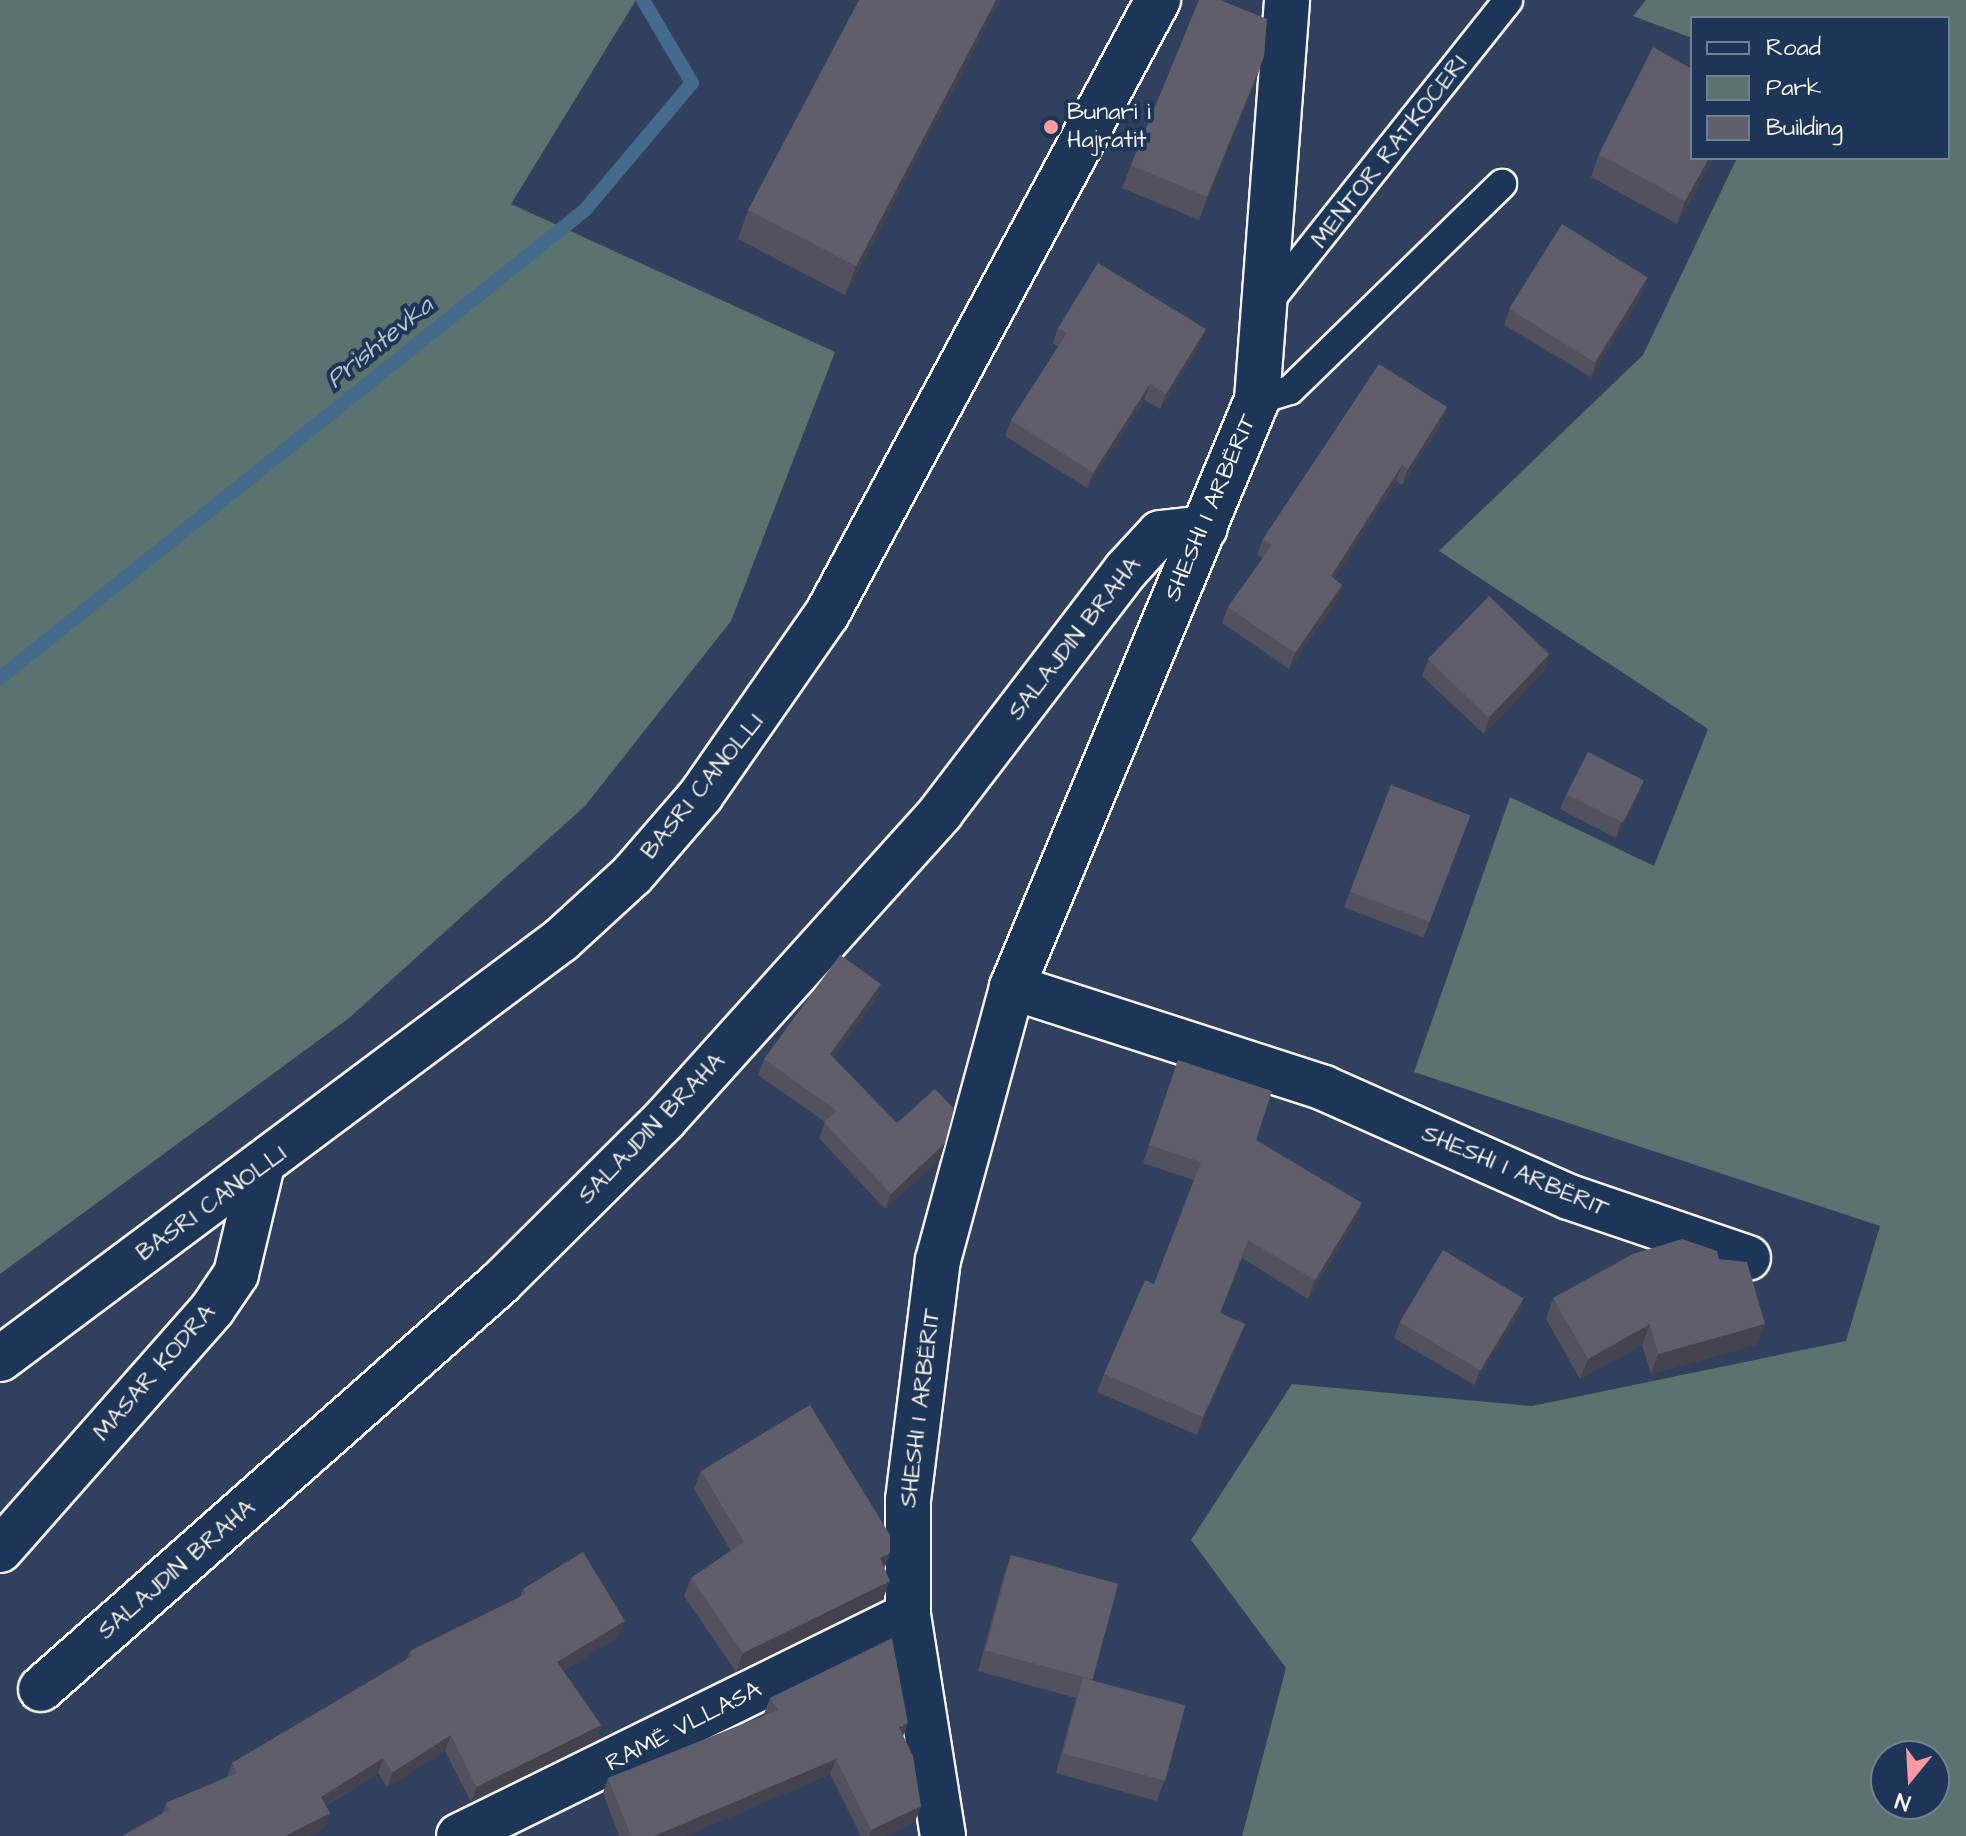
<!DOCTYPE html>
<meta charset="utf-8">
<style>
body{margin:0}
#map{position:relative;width:1966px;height:1836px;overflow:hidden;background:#31415d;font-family:"Architects Daughter",sans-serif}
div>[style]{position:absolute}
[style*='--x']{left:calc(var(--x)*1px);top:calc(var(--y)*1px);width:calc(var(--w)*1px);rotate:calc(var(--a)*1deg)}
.green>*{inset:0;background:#5a736f}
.stream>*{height:14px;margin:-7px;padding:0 7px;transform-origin:7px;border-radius:7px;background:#446b8b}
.roads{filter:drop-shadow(2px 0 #f4f1e8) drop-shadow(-2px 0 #f4f1e8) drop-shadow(0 2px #f4f1e8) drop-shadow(0 -2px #f4f1e8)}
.service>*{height:28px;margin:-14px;padding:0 14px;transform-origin:14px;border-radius:14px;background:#1d3557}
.minor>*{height:44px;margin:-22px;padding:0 22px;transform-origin:22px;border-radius:22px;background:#1d3557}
.primary>*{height:44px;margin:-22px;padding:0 22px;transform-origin:22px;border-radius:22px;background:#1d3557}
.wall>*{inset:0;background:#53515d;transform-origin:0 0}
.shaded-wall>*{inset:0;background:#44424c}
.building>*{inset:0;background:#615e6c;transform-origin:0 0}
.dots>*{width:22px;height:22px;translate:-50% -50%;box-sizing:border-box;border:4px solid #1d3557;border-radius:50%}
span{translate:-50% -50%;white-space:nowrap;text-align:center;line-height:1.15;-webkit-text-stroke:8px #1d3557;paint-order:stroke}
.poi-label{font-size:24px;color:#f4f1e8}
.left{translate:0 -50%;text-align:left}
.street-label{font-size:24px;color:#f4f1e8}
.water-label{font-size:26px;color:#b6c2c7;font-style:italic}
.legend{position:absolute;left:1690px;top:16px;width:260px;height:144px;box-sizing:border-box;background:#1d3557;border:2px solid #738091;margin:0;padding:10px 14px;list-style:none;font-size:24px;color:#f4f1e8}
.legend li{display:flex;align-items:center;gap:16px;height:40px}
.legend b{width:40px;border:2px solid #738091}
.north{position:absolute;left:1870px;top:1740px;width:80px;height:80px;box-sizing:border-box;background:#1d3557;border:2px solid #738091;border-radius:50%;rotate:198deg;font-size:22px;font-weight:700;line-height:32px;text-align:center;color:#f4f1e8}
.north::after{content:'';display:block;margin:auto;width:28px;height:36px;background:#ff9aa2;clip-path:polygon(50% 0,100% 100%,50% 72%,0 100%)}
</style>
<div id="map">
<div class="green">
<i style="clip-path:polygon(0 0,636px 0,511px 204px,835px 352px,731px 621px,585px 806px,349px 1018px,0 1274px)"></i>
<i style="clip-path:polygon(evenodd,1646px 0,1966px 0,1966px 1836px,1242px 1836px,1286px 1668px,1191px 1540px,1292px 1384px,1532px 1406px,1846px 1341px,1880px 1226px,1414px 1072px,1510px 797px,1654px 866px,1708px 729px,1439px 551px,1643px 355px,1737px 158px,1948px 158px,1948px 18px,1692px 18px,1692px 38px,1633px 16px,1646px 0,1886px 1756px,1934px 1756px,1934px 1804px,1886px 1804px,1886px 1756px)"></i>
</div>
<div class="stream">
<i style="--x:0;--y:678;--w:749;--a:-38.66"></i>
<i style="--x:585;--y:210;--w:166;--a:-49.9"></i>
<i style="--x:692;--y:83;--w:96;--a:-120.6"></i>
</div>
<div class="roads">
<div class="service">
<i style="--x:1269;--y:301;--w:384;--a:-51.5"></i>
<i style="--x:1257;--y:400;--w:34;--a:-17"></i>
<i style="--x:1290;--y:390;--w:296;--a:-44.2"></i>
</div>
<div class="minor">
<i style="--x:1012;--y:987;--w:328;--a:17.9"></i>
<i style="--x:1324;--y:1088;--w:268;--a:24"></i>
<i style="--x:1569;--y:1197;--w:189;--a:18.8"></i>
<i style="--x:0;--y:1550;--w:322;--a:-48.6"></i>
<i style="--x:213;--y:1308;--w:41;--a:-55.9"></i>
<i style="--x:236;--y:1274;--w:108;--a:-76.6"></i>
<i style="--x:41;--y:1689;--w:613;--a:-41.49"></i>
<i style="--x:500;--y:1283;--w:233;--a:-44.8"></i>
<i style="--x:665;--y:1119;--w:413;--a:-48"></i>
<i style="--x:941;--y:812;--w:305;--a:-52.6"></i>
<i style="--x:1126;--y:570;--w:50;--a:-47.4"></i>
<i style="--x:1160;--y:533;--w:45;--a:-6.3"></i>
<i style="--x:459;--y:1836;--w:500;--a:-26.21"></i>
<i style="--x:943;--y:1836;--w:224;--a:-99"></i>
<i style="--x:908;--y:1615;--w:115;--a:-90"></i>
<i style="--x:908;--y:1500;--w:242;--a:-82.9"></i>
<i style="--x:938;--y:1260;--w:283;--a:-74.8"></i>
<i style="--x:1012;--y:987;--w:636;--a:-67.35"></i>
<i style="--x:1257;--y:400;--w:401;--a:-85.7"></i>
</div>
<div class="primary">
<i style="--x:0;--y:1359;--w:700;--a:-36.76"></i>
<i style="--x:561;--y:940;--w:96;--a:-42.5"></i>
<i style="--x:632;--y:875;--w:106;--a:-49.2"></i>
<i style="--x:701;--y:795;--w:221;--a:-55.2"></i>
<i style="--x:827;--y:614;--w:698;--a:-61.67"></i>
</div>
</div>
<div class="wall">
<i style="clip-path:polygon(1000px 0,845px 295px,738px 239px,748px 210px)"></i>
<i style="clip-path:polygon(1256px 80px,1199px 220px,1122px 188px,1131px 165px)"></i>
<i style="clip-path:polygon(1599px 154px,1713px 158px,1677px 224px,1591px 177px)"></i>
<i style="clip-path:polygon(1643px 292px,1591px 377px,1504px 325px,1510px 309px)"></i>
<i style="clip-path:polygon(1058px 328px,1200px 345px,1160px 409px,1144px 400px,1087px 488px,1005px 436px,1011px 420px,1058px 347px,1053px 343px)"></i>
<i style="clip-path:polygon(1447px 407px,1442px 422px,1402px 485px,1396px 481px,1334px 579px,1342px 585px,1337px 601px,1289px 669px,1222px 623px,1228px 607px,1263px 558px,1257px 555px,1263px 539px)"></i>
<i style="clip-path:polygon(1428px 660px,1545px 670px,1484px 734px,1422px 676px)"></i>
<i style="left:1391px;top:785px;width:85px;height:131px;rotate:21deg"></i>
<i style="clip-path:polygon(1566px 794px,1638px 796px,1616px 838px,1560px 809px)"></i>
<i style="clip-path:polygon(875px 1000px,833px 1058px,897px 1123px,945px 1143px,940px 1159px,885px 1209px,819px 1138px,825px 1122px,758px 1075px,764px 1059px)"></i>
<i style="clip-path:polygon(1178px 1060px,1256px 1140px,1355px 1221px,1308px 1299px,1242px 1258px,1220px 1313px,1245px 1324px,1238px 1342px,1197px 1435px,1097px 1392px,1104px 1374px,1154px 1284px,1194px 1180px,1143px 1163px)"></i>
<i style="clip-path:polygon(1719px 1259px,1758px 1344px,1651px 1374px,1642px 1345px,1580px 1379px,1546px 1319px,1553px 1298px)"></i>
<i style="clip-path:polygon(1523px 1299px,1518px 1314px,1474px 1385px,1394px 1338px,1400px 1322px)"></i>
<i style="clip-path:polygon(701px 1471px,890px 1553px,884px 1568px,883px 1599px,736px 1672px,684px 1596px,691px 1578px,731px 1551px,694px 1489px)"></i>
<i style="clip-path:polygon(1011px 1555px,1092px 1681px,1164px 1781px,1157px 1801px,1056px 1773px,1076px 1698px,978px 1671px,1004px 1575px)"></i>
<i style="clip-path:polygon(523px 1589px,619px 1636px,563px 1671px,601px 1725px,595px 1741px,471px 1802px,445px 1751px,387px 1787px,378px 1773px,326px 1806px,330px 1813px,324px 1828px,309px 1836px,122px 1836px,162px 1814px,166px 1803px,227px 1777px,232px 1763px,406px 1660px,410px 1651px,520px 1597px)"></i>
<i style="clip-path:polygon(770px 1698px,903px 1736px,921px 1806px,915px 1821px,885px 1836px,861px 1836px,830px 1774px,685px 1836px,619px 1836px,603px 1793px,608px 1778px,766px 1715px,764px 1714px)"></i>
</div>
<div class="shaded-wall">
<i style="clip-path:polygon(996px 0,1000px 0,845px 295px,856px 266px)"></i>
<i style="clip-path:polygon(1264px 57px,1256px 80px,1199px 220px,1207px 197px)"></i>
<i style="clip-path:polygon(1709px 158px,1713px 158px,1677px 224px,1685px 201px)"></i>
<i style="clip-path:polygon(1648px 277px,1643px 292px,1591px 377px,1596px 362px)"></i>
<i style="clip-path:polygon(1206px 329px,1200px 345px,1160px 409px,1166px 394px)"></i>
<i style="clip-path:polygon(1150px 384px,1144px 400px,1087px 488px,1093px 473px)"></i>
<i style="clip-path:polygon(1447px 407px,1442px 422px,1402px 485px,1408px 469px)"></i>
<i style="clip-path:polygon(1402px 465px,1396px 481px,1326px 592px,1331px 576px)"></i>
<i style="clip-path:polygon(1342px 585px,1337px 601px,1289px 669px,1295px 653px)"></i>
<i style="clip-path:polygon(1550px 654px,1545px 670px,1484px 734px,1489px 718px)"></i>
<i style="clip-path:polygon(1644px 780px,1638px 796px,1616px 838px,1621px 822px)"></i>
<i style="clip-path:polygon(881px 984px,875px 1000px,824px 1070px,830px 1054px)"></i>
<i style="clip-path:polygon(945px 1143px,940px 1159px,885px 1209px,891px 1194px)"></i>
<i style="clip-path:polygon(1362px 1203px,1355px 1221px,1308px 1299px,1315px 1280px)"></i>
<i style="clip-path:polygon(1523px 1299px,1518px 1314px,1474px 1385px,1480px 1370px)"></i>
<i style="clip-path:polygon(1245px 1324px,1238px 1342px,1197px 1435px,1203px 1417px)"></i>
<i style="clip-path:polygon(1650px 1324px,1642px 1345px,1580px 1379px,1588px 1359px)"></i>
<i style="clip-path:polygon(1765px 1324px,1758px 1344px,1651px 1374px,1658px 1354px)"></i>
<i style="clip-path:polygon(890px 1553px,883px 1572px,880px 1558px)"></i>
<i style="clip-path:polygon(890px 1581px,883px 1599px,736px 1672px,743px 1653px)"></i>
<i style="clip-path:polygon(625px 1621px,619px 1636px,551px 1678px,557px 1662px)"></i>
<i style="clip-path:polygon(908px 1723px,902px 1739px,899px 1727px)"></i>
<i style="clip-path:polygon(601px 1725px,595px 1741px,471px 1802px,476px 1787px)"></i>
<i style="clip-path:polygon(451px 1735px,445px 1751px,387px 1787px,393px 1772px)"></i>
<i style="clip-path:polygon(383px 1758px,378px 1773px,315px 1812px,321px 1797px)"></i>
<i style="clip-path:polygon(836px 1759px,830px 1774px,685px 1836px,654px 1836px)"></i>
<i style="clip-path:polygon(921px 1806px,915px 1821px,885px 1836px,869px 1836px,871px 1830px)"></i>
<i style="clip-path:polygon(330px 1813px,324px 1828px,309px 1836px,285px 1836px)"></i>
</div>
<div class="building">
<i style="clip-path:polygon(859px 0,996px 0,856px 266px,748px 210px)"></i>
<i style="clip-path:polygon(1199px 0,1220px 0,1267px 19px,1264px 57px,1207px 197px,1131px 165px)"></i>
<i style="clip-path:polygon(1653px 47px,1692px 69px,1692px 158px,1709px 158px,1685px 201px,1599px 154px)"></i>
<i style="left:1562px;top:224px;width:101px;height:100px;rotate:32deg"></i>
<i style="clip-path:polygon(1098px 263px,1206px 329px,1166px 394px,1150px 384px,1093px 473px,1011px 420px,1067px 333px,1058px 328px)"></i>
<i style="clip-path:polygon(1379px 364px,1447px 407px,1408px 469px,1402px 465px,1331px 576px,1342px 585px,1295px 653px,1228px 607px,1272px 545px,1263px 539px)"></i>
<i style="left:1489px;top:596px;width:84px;height:88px;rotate:44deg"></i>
<i style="left:1588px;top:752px;width:63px;height:47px;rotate:27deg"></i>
<i style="left:1391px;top:785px;width:85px;height:114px;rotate:21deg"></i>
<i style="clip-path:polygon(840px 955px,881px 984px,830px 1054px,897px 1123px,935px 1089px,954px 1109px,945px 1143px,891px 1194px,824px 1122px,837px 1111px,764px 1059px)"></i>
<i style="clip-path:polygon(1178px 1060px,1272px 1091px,1256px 1140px,1362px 1203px,1315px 1280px,1248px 1240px,1220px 1313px,1245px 1324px,1203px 1417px,1104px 1374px,1145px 1280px,1154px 1284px,1201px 1162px,1149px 1145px)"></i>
<i style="clip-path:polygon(1682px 1239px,1717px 1251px,1719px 1259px,1747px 1262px,1765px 1324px,1658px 1354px,1650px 1324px,1588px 1359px,1553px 1298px,1633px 1254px)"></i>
<i style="left:1443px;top:1250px;width:94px;height:84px;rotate:31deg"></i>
<i style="clip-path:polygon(810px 1405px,890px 1535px,890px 1553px,880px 1558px,890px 1581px,743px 1653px,691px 1578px,744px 1542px,701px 1471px)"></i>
<i style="clip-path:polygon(583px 1552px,625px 1621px,557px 1662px,601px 1725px,476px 1787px,451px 1735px,393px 1772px,383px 1758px,321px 1797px,330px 1813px,285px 1836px,122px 1836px,169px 1810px,166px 1803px,237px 1773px,232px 1763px,412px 1656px,410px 1651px,526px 1594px,523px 1589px)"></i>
<i style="left:1011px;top:1555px;width:111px;height:99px;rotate:15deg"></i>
<i style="clip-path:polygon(892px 1638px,908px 1723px,899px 1727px,913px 1756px,921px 1806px,871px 1830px,836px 1759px,654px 1836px,631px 1836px,608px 1778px,778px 1710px,770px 1698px)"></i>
<i style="left:1083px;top:1678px;width:106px;height:78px;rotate:15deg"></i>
</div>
<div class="dots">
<i style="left:1051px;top:127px;background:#ff9aa2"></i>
</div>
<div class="poi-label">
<span class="left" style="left:1067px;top:127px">Bunari i<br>Hajratit</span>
</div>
<div class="street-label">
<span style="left:1390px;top:152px;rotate:-52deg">MENTOR RATKOCERI</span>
<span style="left:1211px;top:508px;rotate:-67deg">SHESHI I ARBËRIT</span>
<span style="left:1075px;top:639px;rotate:-52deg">SALAJDIN BRAHA</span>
<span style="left:703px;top:787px;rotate:-51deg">BASRI CANOLLI</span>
<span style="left:652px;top:1129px;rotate:-46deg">SALAJDIN BRAHA</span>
<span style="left:1515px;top:1172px;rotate:23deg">SHESHI I ARBËRIT</span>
<span style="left:212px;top:1204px;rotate:-36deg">BASRI CANOLLI</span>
<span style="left:155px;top:1373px;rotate:-49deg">MASAR KODRA</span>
<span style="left:921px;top:1408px;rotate:-83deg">SHESHI I ARBËRIT</span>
<span style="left:177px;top:1570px;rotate:-41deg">SALAJDIN BRAHA</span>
<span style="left:684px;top:1727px;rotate:-27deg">RAMË VLLASA</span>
</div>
<div class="water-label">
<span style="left:380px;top:343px;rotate:-39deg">Prishtevka</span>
</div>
<ul class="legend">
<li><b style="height:10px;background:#1d3557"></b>Road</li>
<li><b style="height:22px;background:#5a736f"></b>Park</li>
<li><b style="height:22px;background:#615e6c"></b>Building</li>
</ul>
<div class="north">N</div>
</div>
